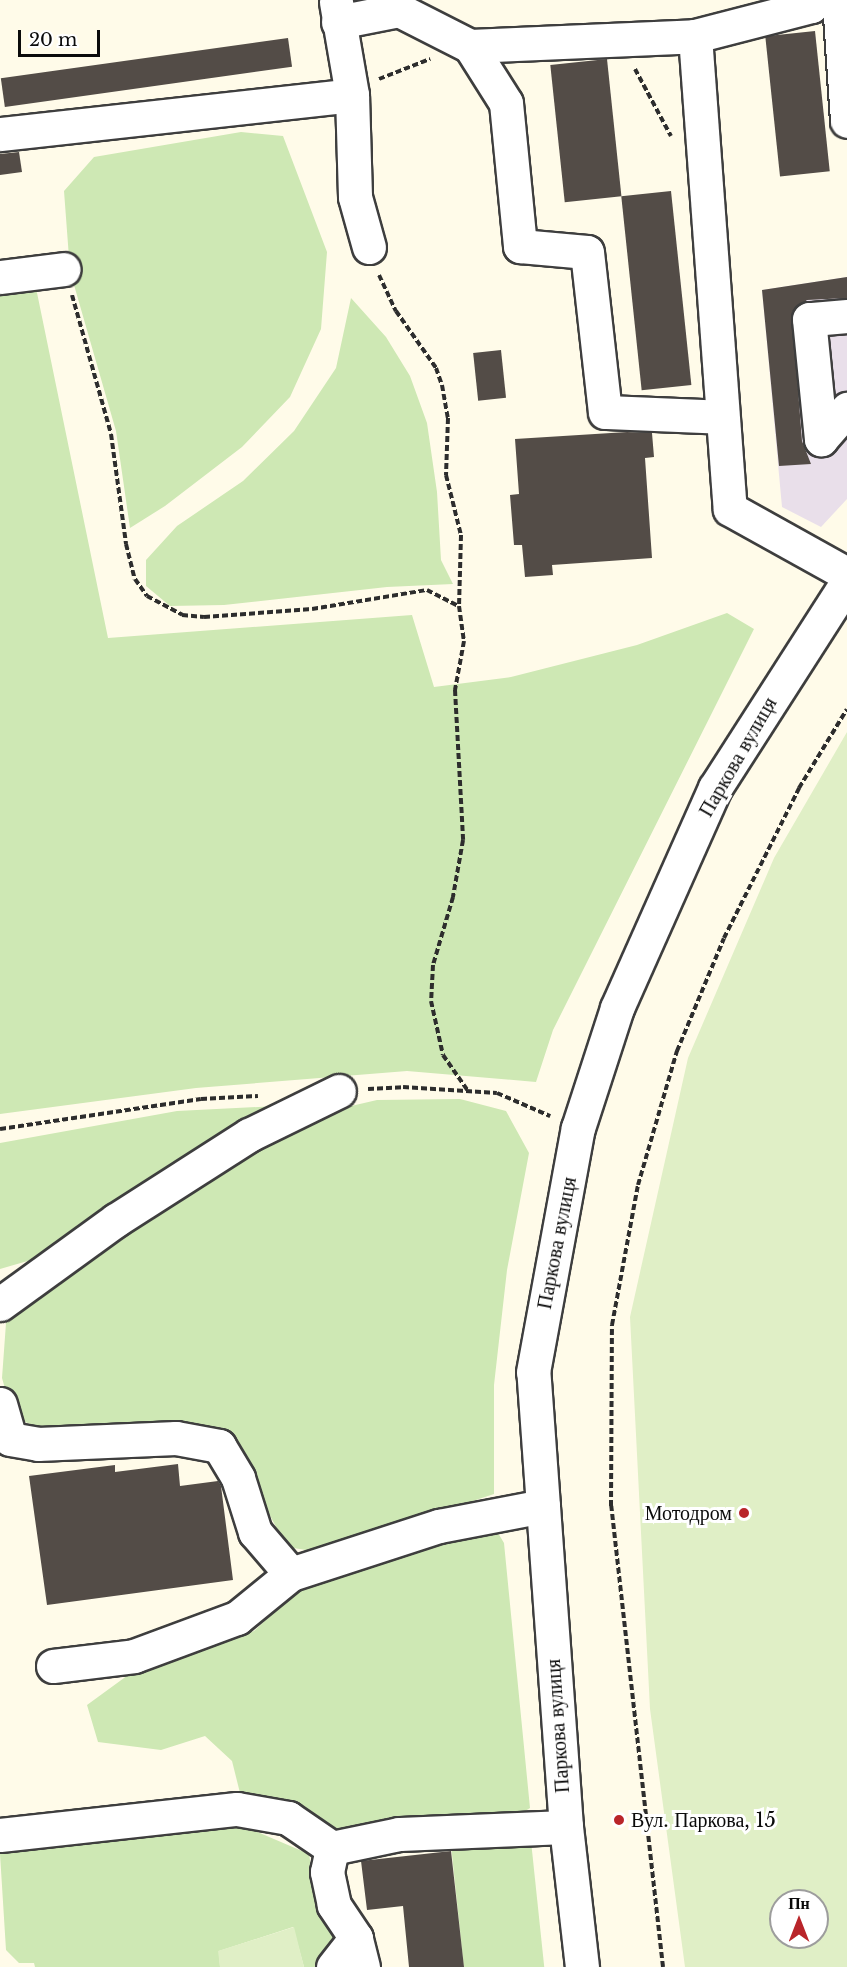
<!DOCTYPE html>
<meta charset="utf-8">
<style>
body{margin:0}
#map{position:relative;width:847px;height:1967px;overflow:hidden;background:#fffbe9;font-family:"Libre Baskerville",serif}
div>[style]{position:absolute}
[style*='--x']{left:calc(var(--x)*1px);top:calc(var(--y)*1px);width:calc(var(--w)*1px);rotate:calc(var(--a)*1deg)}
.industrial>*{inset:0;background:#e9dfea}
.green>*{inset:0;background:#cee8b4;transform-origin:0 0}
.pitch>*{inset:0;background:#e0efc6}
.building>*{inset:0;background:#534c47;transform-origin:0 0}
.path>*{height:4px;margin-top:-2px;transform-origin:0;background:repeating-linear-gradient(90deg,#2d2d2d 0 6px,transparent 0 9px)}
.roads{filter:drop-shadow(2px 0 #3e3e3e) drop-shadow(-2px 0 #3e3e3e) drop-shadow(0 2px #3e3e3e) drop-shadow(0 -2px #3e3e3e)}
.minor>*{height:33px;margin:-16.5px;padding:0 16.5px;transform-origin:16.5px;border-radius:16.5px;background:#fff}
.dots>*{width:16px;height:16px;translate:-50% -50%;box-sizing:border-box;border:3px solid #fff;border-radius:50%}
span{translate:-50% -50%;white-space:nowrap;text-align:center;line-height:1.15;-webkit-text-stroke:6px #fff;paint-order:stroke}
.street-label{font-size:20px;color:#0b0b0b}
.poi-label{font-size:20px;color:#0b0b0b}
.right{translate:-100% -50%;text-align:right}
.left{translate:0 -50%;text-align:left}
.north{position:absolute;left:769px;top:1889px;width:60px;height:60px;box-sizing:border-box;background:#fff;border:2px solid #9d9d9d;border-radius:50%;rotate:0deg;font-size:16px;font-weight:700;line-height:24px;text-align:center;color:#0b0b0b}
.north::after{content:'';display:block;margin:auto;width:21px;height:27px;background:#b9252a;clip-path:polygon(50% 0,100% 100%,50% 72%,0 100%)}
.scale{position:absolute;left:18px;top:30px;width:82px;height:27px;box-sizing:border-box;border:3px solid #0b0b0b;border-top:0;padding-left:8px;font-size:18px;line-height:21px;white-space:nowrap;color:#0b0b0b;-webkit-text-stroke:4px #fff;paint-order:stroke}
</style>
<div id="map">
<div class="industrial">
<i style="clip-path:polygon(847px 277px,847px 499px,821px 527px,782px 507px,762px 290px)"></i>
</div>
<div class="green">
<i style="clip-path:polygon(241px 132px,283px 136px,327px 252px,321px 329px,290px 397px,242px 447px,165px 506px,130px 528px,116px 431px,70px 271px,64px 191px,94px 157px)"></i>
<i style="clip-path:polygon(35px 283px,108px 638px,412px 615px,434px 687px,511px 677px,637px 645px,727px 613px,754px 629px,553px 1030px,536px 1082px,407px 1071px,196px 1088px,0 1114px,0 287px)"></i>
<i style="clip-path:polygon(351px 298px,386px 337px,410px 376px,427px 423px,437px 492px,441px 560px,453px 584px,387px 587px,224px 605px,170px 606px,146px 586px,146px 560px,177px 526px,243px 481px,294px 431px,336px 368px)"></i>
<i style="clip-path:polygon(460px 1099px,506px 1111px,529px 1153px,507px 1270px,494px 1385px,494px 1494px,319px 1552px,287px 1547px,241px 1462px,45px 1430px,13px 1417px,2px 1378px,6px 1323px,22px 1294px,304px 1117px,377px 1100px)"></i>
<i style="clip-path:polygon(277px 1106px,31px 1260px,0 1269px,0 1143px,177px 1111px)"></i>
<i style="clip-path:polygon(495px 1528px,504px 1543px,530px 1808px,514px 1818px,332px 1832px,242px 1801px,232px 1761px,205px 1736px,161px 1750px,98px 1742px,87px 1705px,135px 1670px,254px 1631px,296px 1592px,438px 1534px)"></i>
<i style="clip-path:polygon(246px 1827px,309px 1854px,316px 1897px,338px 1939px,316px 1967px,304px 1967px,293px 1927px,219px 1951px,220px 1967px,35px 1967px,34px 1963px,19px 1963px,6px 1950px,0 1854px,6px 1847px)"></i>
<i style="left:531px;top:1841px;width:127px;height:80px;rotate:84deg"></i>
</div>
<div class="pitch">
<i style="clip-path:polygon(evenodd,847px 732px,847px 1967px,685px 1967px,650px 1709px,630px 1317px,688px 1058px,774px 858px,847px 732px,781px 1901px,817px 1901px,817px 1937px,781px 1937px,781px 1901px)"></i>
<i style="clip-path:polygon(294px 1927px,304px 1967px,220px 1967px,218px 1951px)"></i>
</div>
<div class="building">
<i style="left:815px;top:31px;width:141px;height:50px;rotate:84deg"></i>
<i style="left:288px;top:38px;width:29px;height:290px;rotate:82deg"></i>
<i style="left:607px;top:59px;width:138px;height:57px;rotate:84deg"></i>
<i style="clip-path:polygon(19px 152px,22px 172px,0 175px,0 154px)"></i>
<i style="left:671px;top:191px;width:195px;height:50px;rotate:84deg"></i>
<i style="clip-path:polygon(847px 277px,847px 298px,807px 300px,792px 312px,802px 441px,811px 464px,779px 466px,762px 290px)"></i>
<i style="left:501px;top:350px;width:48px;height:28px;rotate:84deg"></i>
<i style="clip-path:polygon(627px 432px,652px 433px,654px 457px,645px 458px,652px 558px,552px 565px,553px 575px,525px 577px,522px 545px,514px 545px,510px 495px,519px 494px,515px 439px)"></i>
<i style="clip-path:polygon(178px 1464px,180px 1486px,218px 1481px,221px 1486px,233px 1580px,47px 1605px,29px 1476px,115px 1465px,115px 1472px)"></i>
<i style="clip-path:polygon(451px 1851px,464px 1967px,409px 1967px,403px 1906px,367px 1910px,361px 1861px)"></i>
</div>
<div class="path">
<i style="--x:635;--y:69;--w:76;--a:61.8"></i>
<i style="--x:379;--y:79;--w:55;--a:-21.4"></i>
<i style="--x:379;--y:275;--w:40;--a:65"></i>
<i style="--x:396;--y:311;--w:70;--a:54.9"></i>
<i style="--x:436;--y:368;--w:18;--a:71"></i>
<i style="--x:442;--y:385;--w:34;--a:80"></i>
<i style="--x:448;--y:418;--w:57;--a:92"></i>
<i style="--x:446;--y:475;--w:62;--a:76"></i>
<i style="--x:461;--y:535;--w:71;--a:91.6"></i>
<i style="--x:459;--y:606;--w:35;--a:82"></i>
<i style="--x:464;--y:641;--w:50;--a:100.4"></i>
<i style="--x:455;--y:690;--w:150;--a:86.9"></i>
<i style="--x:463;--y:840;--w:58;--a:100"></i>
<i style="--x:453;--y:897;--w:71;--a:106.4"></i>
<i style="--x:433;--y:965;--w:36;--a:93"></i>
<i style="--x:431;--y:1001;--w:55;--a:77.5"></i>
<i style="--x:443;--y:1055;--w:44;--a:55.2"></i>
<i style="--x:72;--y:295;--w:144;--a:74.3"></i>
<i style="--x:111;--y:434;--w:111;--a:82.2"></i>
<i style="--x:126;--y:544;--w:36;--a:76"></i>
<i style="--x:135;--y:579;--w:21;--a:55"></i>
<i style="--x:147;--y:596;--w:40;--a:28"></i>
<i style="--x:182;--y:615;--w:22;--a:5"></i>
<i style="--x:204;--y:617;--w:108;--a:-4.2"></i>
<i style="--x:312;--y:609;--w:117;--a:-9.4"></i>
<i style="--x:427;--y:590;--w:36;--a:27"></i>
<i style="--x:368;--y:1089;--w:35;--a:-3"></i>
<i style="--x:403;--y:1087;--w:94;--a:3.7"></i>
<i style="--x:497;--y:1093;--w:58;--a:23.5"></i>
<i style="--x:0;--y:1129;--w:203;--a:-8.5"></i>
<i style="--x:201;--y:1099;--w:57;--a:-3"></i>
<i style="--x:663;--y:1967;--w:464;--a:-96.4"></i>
<i style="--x:611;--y:1506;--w:181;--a:-89.7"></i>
<i style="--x:612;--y:1325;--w:142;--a:-79.5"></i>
<i style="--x:638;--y:1185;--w:140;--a:-73.8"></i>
<i style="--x:677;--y:1051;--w:122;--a:-67.4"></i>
<i style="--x:724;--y:938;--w:168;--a:-63.4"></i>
<i style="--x:799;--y:788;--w:92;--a:-58.7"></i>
</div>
<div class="roads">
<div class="minor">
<i style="--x:839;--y:0;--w:121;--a:86.2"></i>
<i style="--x:336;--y:2;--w:94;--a:80.2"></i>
<i style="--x:352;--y:95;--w:102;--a:88.3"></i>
<i style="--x:355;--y:197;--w:52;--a:74.4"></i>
<i style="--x:338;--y:22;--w:62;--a:-11.1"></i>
<i style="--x:399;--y:10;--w:80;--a:26.9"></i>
<i style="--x:470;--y:46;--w:225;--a:-2.5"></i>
<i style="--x:695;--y:36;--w:474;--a:85.8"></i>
<i style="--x:730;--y:509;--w:134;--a:29.1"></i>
<i style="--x:695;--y:36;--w:120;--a:-14.5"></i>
<i style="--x:811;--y:6;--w:9;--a:-41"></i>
<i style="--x:470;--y:46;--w:67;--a:57.7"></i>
<i style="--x:506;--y:103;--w:144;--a:84.4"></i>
<i style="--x:520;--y:246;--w:67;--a:5.1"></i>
<i style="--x:587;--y:252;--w:161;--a:83.6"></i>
<i style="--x:605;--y:412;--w:117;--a:2.4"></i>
<i style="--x:0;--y:134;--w:354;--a:-6.3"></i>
<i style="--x:0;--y:277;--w:64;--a:-7.1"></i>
<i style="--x:847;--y:316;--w:38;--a:175"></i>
<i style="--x:809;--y:319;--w:121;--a:84.3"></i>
<i style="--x:821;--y:439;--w:40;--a:-49"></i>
<i style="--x:0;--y:1304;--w:143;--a:-35.9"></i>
<i style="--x:116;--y:1220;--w:158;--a:-32.6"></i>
<i style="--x:249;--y:1135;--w:100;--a:-26.1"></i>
<i style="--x:0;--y:1404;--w:36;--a:74"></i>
<i style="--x:10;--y:1439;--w:28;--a:10"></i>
<i style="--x:38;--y:1444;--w:138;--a:-2.5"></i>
<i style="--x:176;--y:1438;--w:44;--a:10.5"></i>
<i style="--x:219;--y:1446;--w:37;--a:59"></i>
<i style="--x:238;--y:1478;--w:57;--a:72.5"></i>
<i style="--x:255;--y:1532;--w:55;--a:49.4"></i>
<i style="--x:53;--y:1666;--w:82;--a:-7"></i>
<i style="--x:134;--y:1656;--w:110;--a:-20.3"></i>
<i style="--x:237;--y:1618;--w:70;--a:-39.2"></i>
<i style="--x:291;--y:1574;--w:156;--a:-18"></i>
<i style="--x:439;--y:1526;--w:106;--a:-10.9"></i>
<i style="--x:0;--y:1835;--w:238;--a:-6.3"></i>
<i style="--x:237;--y:1809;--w:52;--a:10"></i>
<i style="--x:288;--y:1818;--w:53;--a:34.3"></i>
<i style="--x:333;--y:1967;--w:37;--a:-52"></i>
<i style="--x:363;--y:1967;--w:30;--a:-104"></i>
<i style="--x:356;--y:1938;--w:40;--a:-124"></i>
<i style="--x:334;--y:1905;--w:34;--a:-102"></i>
<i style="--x:327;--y:1872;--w:25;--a:-78"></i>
<i style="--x:332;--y:1848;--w:68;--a:-11.8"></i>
<i style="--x:399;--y:1834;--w:167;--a:-2.4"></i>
<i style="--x:582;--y:1967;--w:141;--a:-96.5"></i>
<i style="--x:566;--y:1827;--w:456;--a:-94.1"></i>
<i style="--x:533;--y:1372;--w:248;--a:-79.6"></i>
<i style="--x:578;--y:1128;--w:126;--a:-72"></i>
<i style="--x:617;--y:1008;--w:241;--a:-66"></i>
<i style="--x:715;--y:788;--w:245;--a:-57.3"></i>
</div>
</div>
<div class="dots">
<i style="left:744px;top:1513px;background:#b9252a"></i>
<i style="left:619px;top:1820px;background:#b9252a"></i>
</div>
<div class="street-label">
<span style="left:738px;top:757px;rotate:-60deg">Паркова вулиця</span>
<span style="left:557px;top:1243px;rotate:-79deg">Паркова вулиця</span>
<span style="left:558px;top:1726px;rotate:-94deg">Паркова вулиця</span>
</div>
<div class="poi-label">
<span class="right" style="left:732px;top:1513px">Мотодром</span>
<span class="left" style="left:631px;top:1820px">Вул. Паркова, 15</span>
</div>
<div class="north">Пн</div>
<div class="scale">20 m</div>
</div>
